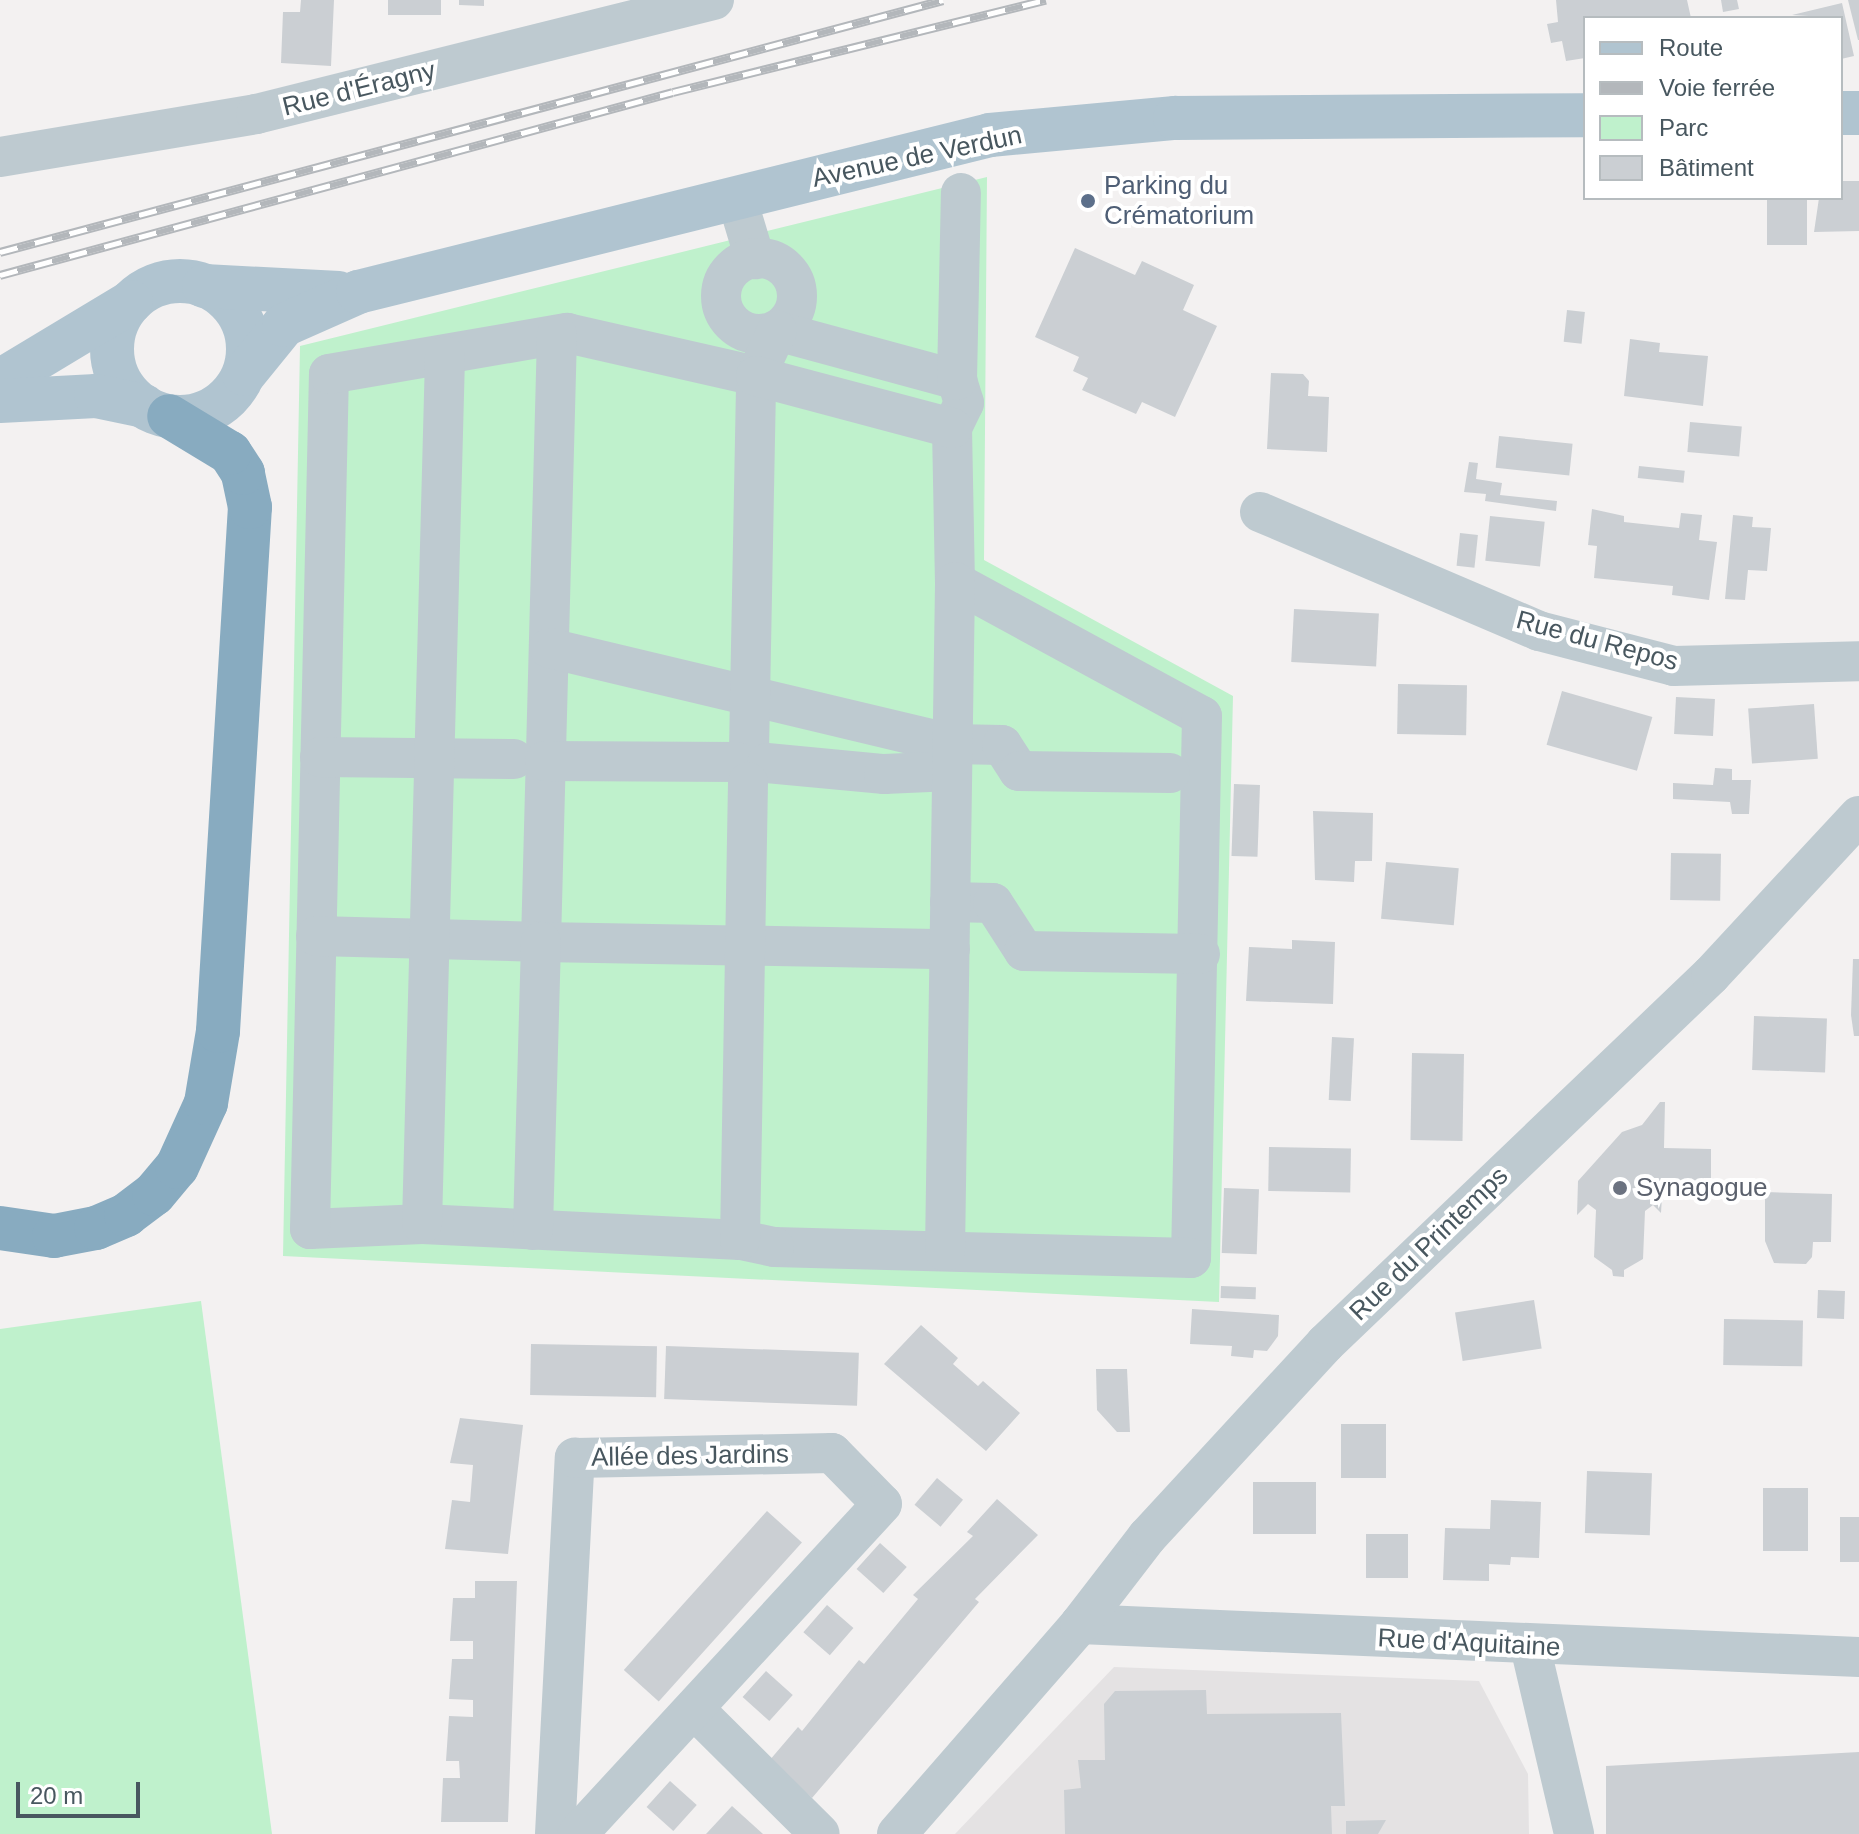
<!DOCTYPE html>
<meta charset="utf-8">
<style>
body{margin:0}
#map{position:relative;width:1859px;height:1834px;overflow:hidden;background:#f3f1f1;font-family:Arial,sans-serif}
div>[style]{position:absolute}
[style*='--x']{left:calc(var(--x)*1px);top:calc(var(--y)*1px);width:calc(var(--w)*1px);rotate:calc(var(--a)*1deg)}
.education>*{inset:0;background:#e4e2e3}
.green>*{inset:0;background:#bff1cc}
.building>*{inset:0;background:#cbcfd3;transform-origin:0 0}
.minor>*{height:40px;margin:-20px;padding:0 20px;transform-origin:20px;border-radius:20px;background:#becad0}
.minor>.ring{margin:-20px;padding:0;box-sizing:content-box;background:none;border:40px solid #becad0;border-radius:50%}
.major>*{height:44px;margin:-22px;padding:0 22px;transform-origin:22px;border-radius:22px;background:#b0c4d0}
.major>.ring{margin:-22px;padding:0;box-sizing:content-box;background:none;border:44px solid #b0c4d0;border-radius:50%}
.highway>*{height:44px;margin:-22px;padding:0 22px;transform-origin:22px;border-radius:22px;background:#88abc0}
.rail>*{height:9px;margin-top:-4.5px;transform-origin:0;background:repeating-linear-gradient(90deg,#fff 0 18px,#b3b7bb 0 36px);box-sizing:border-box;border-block:2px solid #b3b7bb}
.dots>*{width:22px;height:22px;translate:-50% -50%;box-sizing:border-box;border:4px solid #fff;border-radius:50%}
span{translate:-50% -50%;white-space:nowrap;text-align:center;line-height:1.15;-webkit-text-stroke:8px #fff;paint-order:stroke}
.street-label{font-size:26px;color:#48575f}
.service-label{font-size:26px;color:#4e5e75}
.left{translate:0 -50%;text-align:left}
.worship-label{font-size:26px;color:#5b616d}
.legend{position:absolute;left:1583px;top:16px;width:260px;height:184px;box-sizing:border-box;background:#fff;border:2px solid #b6bcbf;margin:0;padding:10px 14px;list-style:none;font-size:24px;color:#48575f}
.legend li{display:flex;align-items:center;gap:16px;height:40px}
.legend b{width:40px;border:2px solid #b6bcbf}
.scale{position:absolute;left:16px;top:1782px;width:124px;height:36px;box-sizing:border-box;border:4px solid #48575f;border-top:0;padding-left:10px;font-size:24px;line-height:28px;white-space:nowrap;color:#48575f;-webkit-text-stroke:6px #fff;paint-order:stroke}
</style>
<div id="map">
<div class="education">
<i style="clip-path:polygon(1114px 1667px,1479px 1681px,1528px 1774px,1529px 1834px,955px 1834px)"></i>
</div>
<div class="green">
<i style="clip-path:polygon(987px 177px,984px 560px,1233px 696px,1219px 1302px,283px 1256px,300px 346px)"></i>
<i style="clip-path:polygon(201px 1301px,272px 1834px,0 1834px,0 1329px)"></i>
</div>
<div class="building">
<i style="clip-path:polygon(301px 0,334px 0,331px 66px,281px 63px,283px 12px,300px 12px)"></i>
<i style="left:388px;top:0;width:53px;height:15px"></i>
<i style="clip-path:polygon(459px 0,484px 0,484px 6px,459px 5px)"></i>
<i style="clip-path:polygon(1687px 0,1691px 18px,1585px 18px,1585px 58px,1566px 61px,1562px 41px,1551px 43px,1547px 24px,1558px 22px,1556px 0)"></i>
<i style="clip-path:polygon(1721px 0,1737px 0,1739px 9px,1723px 12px)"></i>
<i style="clip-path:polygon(1848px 0,1859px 0,1859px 40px,1858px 40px)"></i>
<i style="clip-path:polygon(1842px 3px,1854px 56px,1841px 59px,1841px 18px,1792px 15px)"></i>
<i style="clip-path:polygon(1841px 181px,1859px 181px,1859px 231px,1814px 232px,1819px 198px,1841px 198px)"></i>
<i style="left:1767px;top:198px;width:40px;height:47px"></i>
<i style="clip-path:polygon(1075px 248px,1135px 275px,1142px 261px,1194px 285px,1183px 310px,1217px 326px,1175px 417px,1142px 402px,1136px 414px,1082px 390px,1088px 378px,1073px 371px,1079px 357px,1035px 337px)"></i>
<i style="left:1567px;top:310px;width:18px;height:32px;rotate:6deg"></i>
<i style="clip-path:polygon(1630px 339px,1660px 343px,1659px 352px,1708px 356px,1703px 406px,1624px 396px)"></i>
<i style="clip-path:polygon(1271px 373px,1303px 374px,1309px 381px,1308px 396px,1329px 397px,1327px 452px,1267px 449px)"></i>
<i style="left:1690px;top:422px;width:52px;height:30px;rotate:5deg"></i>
<i style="left:1499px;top:436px;width:74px;height:32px;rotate:6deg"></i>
<i style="clip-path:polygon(1469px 462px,1478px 463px,1476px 479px,1502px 483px,1500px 495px,1557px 501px,1556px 511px,1485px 501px,1486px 494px,1464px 492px)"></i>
<i style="left:1639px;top:466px;width:46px;height:12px;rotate:6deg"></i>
<i style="clip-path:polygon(1592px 509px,1624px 516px,1624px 522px,1679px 528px,1681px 513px,1702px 515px,1699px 540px,1717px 542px,1709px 600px,1672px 595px,1673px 586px,1594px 578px,1597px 546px,1588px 545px)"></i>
<i style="clip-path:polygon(1733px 515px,1753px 517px,1752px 527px,1771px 528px,1767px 571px,1748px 570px,1745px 600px,1725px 599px)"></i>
<i style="left:1490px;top:516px;width:55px;height:45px;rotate:6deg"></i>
<i style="left:1460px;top:533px;width:18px;height:33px;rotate:6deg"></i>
<i style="left:1294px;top:609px;width:85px;height:53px;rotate:3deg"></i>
<i style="left:1398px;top:684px;width:69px;height:50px;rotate:1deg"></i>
<i style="left:1562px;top:691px;width:94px;height:56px;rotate:16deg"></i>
<i style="left:1676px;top:697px;width:39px;height:37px;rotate:3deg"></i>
<i style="left:1814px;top:704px;width:55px;height:66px;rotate:86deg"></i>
<i style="clip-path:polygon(1715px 768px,1732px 769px,1732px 780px,1751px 780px,1749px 814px,1732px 814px,1730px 802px,1673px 799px,1673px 783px,1713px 785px)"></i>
<i style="left:1234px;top:784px;width:26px;height:72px;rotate:2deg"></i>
<i style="clip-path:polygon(1313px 811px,1373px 813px,1372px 861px,1355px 861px,1354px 882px,1315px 880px)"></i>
<i style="left:1671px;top:853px;width:50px;height:47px;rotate:1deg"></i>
<i style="left:1386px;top:862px;width:73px;height:57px;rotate:5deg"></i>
<i style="clip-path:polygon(1292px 940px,1335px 942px,1333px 1004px,1246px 1001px,1249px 947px,1292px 949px)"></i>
<i style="clip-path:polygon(1853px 959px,1859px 959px,1859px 1036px,1854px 1036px,1851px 1015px)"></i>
<i style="left:1754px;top:1016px;width:73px;height:54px;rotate:2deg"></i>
<i style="left:1332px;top:1037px;width:22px;height:63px;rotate:3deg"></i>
<i style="left:1412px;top:1053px;width:52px;height:87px;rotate:1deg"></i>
<i style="clip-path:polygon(1660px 1102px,1665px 1102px,1664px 1148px,1711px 1149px,1711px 1197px,1662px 1196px,1661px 1213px,1653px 1205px,1645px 1211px,1643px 1259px,1624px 1270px,1624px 1277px,1613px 1276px,1612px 1270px,1594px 1257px,1596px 1210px,1588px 1204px,1577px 1215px,1578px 1181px,1622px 1132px,1642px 1125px)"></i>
<i style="left:1269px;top:1147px;width:82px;height:44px;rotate:1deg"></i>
<i style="left:1224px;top:1188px;width:35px;height:65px;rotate:2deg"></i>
<i style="clip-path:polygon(1765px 1192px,1832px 1194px,1831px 1242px,1813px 1242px,1812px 1257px,1806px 1264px,1774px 1263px,1765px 1241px)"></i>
<i style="left:1221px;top:1286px;width:35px;height:12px;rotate:2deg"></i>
<i style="left:1818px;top:1290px;width:27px;height:28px;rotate:2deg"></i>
<i style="left:1534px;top:1300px;width:49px;height:80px;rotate:81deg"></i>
<i style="clip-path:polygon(1192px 1309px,1279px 1315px,1278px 1336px,1267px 1351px,1254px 1350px,1253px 1358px,1231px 1356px,1232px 1346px,1190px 1344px)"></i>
<i style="left:1724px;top:1319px;width:79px;height:46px;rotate:1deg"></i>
<i style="clip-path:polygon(921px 1325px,958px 1358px,953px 1364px,978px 1386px,983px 1381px,1020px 1413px,986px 1451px,884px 1364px)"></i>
<i style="left:531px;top:1344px;width:126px;height:51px;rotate:1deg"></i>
<i style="left:666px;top:1346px;width:193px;height:53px;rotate:2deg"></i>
<i style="clip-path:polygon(1096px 1369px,1127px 1369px,1130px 1432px,1117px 1432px,1097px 1410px)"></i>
<i style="clip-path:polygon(460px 1418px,523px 1425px,508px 1554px,445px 1549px,452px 1500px,470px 1502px,473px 1465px,450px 1463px)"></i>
<i style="left:1341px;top:1424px;width:45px;height:54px"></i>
<i style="left:1587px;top:1471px;width:65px;height:62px;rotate:2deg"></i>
<i style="left:937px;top:1478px;width:34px;height:35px;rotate:40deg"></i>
<i style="left:1316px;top:1482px;width:52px;height:63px;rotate:90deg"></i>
<i style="left:1763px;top:1488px;width:45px;height:63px"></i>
<i style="clip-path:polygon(997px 1499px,1038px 1535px,975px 1599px,979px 1602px,812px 1798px,769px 1761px,798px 1727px,802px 1731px,859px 1660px,864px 1664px,918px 1599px,913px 1595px,973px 1536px,967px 1532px)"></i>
<i style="clip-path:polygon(1491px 1500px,1541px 1502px,1539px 1558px,1511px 1557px,1510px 1565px,1489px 1564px,1489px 1581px,1443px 1580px,1445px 1528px,1490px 1529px)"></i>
<i style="left:767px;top:1511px;width:47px;height:214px;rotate:42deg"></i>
<i style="left:1840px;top:1517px;width:19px;height:45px"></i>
<i style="left:1366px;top:1534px;width:42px;height:44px"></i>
<i style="left:880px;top:1543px;width:36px;height:35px;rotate:42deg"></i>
<i style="clip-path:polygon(475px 1581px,517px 1581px,508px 1822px,441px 1822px,443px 1778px,460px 1778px,459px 1761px,446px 1761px,449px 1716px,473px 1717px,473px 1700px,449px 1699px,452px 1659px,473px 1659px,473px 1641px,450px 1641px,453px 1598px,475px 1598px)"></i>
<i style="left:827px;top:1605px;width:35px;height:36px;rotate:41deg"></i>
<i style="left:766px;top:1671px;width:36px;height:35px;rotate:42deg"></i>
<i style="clip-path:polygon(1206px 1690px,1207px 1714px,1341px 1713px,1345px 1806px,1331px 1806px,1332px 1834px,1065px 1834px,1064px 1790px,1081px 1788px,1078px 1760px,1105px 1760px,1104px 1704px,1115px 1691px)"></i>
<i style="clip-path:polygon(1859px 1752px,1859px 1834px,1606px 1834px,1606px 1766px)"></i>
<i style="left:670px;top:1781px;width:36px;height:35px;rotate:42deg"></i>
<i style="clip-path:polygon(732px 1806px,763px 1834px,706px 1834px)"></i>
<i style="clip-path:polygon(1386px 1820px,1378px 1834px,1346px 1834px,1346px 1821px)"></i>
</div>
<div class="minor">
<i style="--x:0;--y:157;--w:260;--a:-9.5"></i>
<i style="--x:256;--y:114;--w:472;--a:-14"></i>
<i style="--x:737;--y:199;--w:63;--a:73.3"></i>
<i class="ring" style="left:721px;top:258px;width:36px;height:36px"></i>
<i style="--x:777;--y:331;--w:187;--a:15.2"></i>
<i style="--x:957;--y:380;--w:24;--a:73"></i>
<i style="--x:964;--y:403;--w:28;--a:116"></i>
<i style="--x:952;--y:428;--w:154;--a:88.9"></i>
<i style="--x:955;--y:582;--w:281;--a:28.5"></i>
<i style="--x:1202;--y:716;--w:542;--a:91.16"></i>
<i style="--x:1191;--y:1258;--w:417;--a:-178.5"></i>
<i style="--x:774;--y:1247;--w:35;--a:-168"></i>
<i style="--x:740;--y:1240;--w:318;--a:-177.1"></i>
<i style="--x:422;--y:1224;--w:112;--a:177.4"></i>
<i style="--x:310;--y:1229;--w:855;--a:-88.73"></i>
<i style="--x:329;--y:374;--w:242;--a:-9.8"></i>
<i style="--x:567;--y:333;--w:194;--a:12.8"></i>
<i style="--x:756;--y:376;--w:50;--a:-65"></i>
<i style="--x:557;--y:335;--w:607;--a:91.51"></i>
<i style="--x:541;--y:942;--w:409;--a:1"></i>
<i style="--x:957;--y:380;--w:187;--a:-88.8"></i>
<i style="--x:1260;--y:512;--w:303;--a:23.1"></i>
<i style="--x:1539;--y:631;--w:139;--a:14.5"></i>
<i style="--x:1674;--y:666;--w:185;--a:-1.5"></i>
<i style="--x:549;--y:648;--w:414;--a:13.4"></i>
<i style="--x:952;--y:744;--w:50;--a:1.1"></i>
<i style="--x:1002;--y:745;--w:31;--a:57"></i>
<i style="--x:1019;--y:771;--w:151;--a:0.8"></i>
<i style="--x:749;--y:751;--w:375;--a:-88.9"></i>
<i style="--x:756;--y:376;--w:203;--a:14.9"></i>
<i style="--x:320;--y:757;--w:194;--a:0.6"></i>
<i style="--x:545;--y:761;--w:192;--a:0.3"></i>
<i style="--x:767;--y:763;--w:118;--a:5.4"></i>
<i style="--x:884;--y:774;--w:68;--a:-2.5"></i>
<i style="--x:950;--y:902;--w:43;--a:1.3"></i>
<i style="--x:993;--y:903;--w:57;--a:57.1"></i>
<i style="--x:1024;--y:951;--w:176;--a:1"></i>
<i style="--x:316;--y:936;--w:225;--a:1.5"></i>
<i style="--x:541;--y:942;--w:288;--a:91.6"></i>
<i style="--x:422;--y:1224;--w:868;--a:-88.48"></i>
<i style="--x:740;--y:1240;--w:458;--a:-89"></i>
<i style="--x:945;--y:1251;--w:669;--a:-89.14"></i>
<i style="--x:1080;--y:1624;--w:780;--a:2.43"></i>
<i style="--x:1530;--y:1646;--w:193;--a:76.8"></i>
<i style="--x:694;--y:1709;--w:177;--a:44.8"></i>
<i style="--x:555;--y:1834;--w:377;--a:-87"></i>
<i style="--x:575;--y:1458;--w:257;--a:-1.1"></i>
<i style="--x:832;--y:1453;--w:71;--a:45.6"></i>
<i style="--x:882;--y:1504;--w:449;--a:132.7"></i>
<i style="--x:897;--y:1834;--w:279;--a:-48.9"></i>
<i style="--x:1080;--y:1624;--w:110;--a:-52.4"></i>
<i style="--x:1147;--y:1537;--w:263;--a:-47.3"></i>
<i style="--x:1325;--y:1344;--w:534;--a:-43.71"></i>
<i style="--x:1711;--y:975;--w:217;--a:-47.1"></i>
</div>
<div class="major">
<i style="--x:1841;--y:113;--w:18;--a:0"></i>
<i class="ring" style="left:112px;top:281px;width:92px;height:92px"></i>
<i style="--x:204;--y:286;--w:135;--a:3"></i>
<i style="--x:244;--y:374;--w:63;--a:-50.8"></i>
<i style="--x:284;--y:325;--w:81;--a:-24"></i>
<i style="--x:358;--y:292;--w:651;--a:-13.95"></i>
<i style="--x:990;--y:135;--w:186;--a:-5.3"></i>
<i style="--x:1175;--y:118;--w:410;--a:-0.4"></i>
<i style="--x:0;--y:381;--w:153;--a:-31.1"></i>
<i style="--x:0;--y:401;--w:96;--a:-3"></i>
<i style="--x:96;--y:396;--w:49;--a:11.8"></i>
</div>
<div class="highway">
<i style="--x:0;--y:1228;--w:55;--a:8.4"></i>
<i style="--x:54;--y:1236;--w:43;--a:-10.8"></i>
<i style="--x:96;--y:1228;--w:33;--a:-23"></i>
<i style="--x:126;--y:1215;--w:35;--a:-37"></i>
<i style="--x:154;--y:1194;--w:35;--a:-50"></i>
<i style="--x:177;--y:1167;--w:70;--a:-65.6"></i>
<i style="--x:206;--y:1103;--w:73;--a:-80.5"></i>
<i style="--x:218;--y:1031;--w:525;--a:-86.51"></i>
<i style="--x:250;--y:507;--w:35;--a:-102"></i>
<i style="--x:243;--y:473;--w:24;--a:-123"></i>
<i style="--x:230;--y:453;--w:71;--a:-148.8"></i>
</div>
<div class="rail">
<i style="--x:0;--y:252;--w:976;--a:-14.96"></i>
<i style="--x:0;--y:275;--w:697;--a:-15.21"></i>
<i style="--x:673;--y:92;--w:384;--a:-13.9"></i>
</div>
<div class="dots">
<i style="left:1088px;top:201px;background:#5c6f8a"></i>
<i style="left:1620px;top:1188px;background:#6b7280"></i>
</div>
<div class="street-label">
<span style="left:359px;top:89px;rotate:-14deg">Rue d'Éragny</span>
<span style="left:917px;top:157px;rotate:-12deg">Avenue de Verdun</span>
<span style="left:1597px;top:641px;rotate:15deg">Rue du Repos</span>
<span style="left:1429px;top:1244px;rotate:-44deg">Rue du Printemps</span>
<span style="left:690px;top:1456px;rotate:-1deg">Allée des Jardins</span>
<span style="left:1469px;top:1643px;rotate:3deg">Rue d'Aquitaine</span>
</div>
<div class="service-label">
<span class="left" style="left:1104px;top:201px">Parking du<br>Crématorium</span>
</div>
<div class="worship-label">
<span class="left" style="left:1636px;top:1188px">Synagogue</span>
</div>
<ul class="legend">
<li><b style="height:10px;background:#b0c4d0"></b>Route</li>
<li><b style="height:10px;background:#b3b7bb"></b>Voie ferrée</li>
<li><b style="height:22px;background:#bff1cc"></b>Parc</li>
<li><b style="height:22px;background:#cbcfd3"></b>Bâtiment</li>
</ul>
<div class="scale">20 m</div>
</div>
